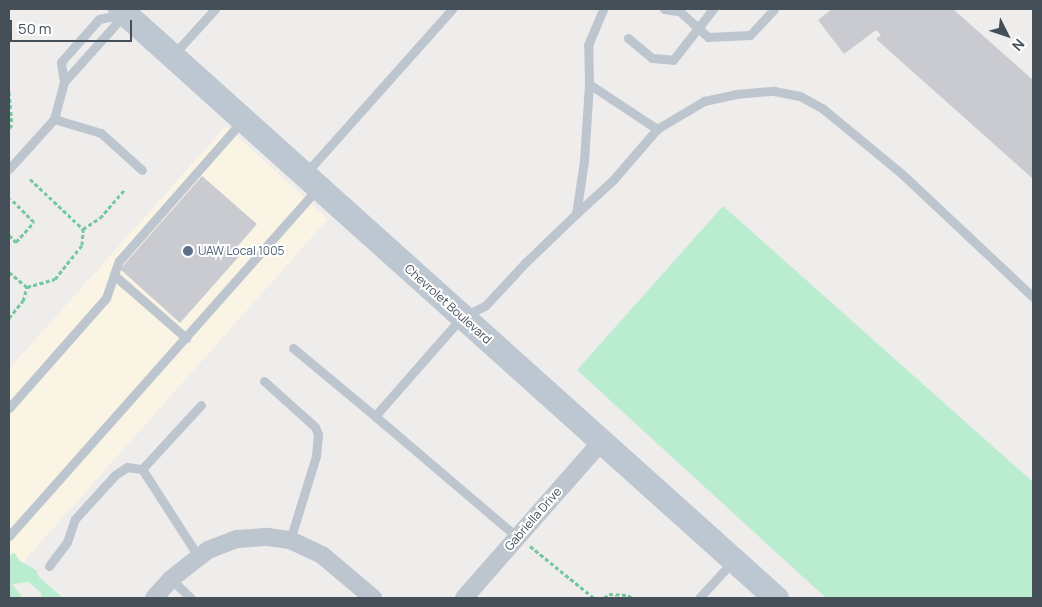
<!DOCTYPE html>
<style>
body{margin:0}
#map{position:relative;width:1042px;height:607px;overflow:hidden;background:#efecec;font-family:Manrope,sans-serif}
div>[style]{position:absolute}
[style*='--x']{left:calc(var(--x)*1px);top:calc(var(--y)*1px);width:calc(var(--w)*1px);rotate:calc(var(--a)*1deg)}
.commercial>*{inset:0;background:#faf4e4}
.green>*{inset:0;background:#baeccf}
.building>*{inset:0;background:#c9cbd1}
.path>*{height:3px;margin-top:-1.5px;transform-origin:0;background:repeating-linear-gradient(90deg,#74c8a1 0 4px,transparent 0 6.5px)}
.lane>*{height:9px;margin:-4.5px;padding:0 4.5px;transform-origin:4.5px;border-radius:4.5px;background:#bdc6ce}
.street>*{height:18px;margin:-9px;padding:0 9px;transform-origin:9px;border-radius:9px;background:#bdc6ce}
.secondary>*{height:25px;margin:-12.5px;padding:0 12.5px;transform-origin:12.5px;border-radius:12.5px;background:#bdc7d2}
.dots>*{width:14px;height:14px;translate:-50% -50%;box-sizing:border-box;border:2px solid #fff;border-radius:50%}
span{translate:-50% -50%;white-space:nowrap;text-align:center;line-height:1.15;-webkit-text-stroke:4px #fff;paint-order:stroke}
.service-label{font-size:12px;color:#4e5e75}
.left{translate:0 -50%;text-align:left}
.street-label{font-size:12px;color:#454f58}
.frame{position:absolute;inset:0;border:10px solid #454f58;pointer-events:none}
.north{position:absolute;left:982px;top:10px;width:50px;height:50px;-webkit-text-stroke:4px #fff;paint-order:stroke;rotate:131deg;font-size:14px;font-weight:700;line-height:20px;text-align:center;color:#454f58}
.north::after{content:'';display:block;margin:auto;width:18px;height:22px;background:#454f58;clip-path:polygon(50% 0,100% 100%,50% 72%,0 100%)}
.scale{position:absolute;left:10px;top:20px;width:122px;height:22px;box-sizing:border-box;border:2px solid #454f58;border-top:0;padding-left:6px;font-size:15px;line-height:18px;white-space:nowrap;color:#454f58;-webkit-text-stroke:4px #fff;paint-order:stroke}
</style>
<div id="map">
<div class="commercial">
<i style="clip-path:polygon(226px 126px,328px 219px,9px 578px,9px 369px)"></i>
</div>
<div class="green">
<i style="clip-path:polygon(723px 206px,1033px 482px,1033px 598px,826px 598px,577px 370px)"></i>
<i style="clip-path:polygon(14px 552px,20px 561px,36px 570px,39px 577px,63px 598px,41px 598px,41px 593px,29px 582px,12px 584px,23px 598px,9px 598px,9px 557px)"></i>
</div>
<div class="building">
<i style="clip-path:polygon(832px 9px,953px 9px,1033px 80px,1033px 179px,876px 39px,881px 35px,876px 30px,844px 54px,818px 20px)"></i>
<i style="clip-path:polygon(202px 176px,257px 224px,236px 248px,242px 253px,180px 323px,120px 269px)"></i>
</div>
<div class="path">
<i style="--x:9;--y:92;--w:33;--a:85"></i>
<i style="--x:12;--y:125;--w:4;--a:135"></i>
<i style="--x:30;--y:179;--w:73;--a:43.3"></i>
<i style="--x:9;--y:235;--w:10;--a:45"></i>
<i style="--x:16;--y:242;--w:27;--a:-48"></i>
<i style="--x:34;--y:222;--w:33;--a:-135"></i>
<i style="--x:9;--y:272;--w:23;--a:40"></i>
<i style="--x:9;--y:318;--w:22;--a:-51"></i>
<i style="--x:23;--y:301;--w:15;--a:-74"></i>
<i style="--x:27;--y:287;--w:29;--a:-16"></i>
<i style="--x:55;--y:279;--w:43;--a:-51.5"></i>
<i style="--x:82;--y:245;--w:16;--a:-86"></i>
<i style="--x:83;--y:229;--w:20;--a:-33"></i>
<i style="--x:100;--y:218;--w:38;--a:-49"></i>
<i style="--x:530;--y:546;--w:82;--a:39.1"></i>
<i style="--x:604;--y:598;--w:6;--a:-39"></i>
<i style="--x:609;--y:594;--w:19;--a:3"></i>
<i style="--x:628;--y:595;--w:5;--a:37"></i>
</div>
<div class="lane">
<i style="--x:664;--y:9;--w:13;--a:9"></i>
<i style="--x:677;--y:9;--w:42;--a:42.1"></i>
<i style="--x:708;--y:37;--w:42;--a:-2.7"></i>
<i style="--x:750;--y:35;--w:35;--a:-47"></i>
<i style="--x:628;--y:38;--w:31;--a:40"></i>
<i style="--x:652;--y:58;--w:21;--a:5"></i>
<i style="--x:673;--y:60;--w:65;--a:-51.9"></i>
<i style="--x:174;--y:54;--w:61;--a:-47.7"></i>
<i style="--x:64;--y:82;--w:90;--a:-48.2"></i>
<i style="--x:589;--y:84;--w:82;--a:33.5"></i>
<i style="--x:657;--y:129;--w:55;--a:-30.8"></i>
<i style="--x:704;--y:101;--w:33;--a:-12"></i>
<i style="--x:736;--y:94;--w:38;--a:-5"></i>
<i style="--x:774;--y:91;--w:26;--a:11"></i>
<i style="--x:800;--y:96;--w:25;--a:29"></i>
<i style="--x:822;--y:108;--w:104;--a:39.5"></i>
<i style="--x:902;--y:174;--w:180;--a:43.2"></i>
<i style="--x:54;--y:119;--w:49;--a:16.6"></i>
<i style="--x:101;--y:133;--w:55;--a:42.1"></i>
<i style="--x:9;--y:169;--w:67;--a:-48"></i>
<i style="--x:54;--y:119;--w:38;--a:-75"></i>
<i style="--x:64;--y:82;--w:20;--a:-99"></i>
<i style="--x:61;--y:62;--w:57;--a:-48.5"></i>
<i style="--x:99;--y:19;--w:21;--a:-11"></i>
<i style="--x:306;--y:173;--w:220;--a:-48.3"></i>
<i style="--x:576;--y:214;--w:50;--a:-42.6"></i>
<i style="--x:613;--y:180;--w:67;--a:-49.2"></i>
<i style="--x:114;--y:275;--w:96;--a:41.2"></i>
<i style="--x:293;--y:348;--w:107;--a:39.7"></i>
<i style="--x:264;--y:381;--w:69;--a:42"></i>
<i style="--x:315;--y:427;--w:8;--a:67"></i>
<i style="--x:318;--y:434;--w:22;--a:95"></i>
<i style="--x:316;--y:456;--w:88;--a:107.2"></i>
<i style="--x:9;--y:408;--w:147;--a:-48.6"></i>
<i style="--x:106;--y:298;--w:39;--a:-71"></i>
<i style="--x:119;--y:261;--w:186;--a:-48.7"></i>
<i style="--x:142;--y:469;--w:87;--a:-47.3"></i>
<i style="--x:9;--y:536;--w:465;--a:-48.4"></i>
<i style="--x:517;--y:537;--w:187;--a:-139.6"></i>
<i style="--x:375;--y:416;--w:132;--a:-48.7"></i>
<i style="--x:462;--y:317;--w:25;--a:-26"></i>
<i style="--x:485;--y:306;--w:59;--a:-47.1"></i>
<i style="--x:525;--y:263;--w:71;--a:-43.9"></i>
<i style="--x:576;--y:214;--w:54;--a:-81.4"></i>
<i style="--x:584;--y:161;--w:77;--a:-86.3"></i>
<i style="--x:589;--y:84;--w:39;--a:-91"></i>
<i style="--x:588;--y:45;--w:39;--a:-67"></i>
<i style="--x:49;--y:566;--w:30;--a:-53"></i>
<i style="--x:67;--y:542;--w:24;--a:-71"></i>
<i style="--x:75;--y:519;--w:59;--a:-47.7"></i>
<i style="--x:115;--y:475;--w:14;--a:-34"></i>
<i style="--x:127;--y:467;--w:15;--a:8"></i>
<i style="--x:142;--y:469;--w:103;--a:57.2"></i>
<i style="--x:171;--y:579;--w:28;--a:44"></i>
<i style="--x:699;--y:598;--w:50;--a:-47.4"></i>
</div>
<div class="street">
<i style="--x:154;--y:598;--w:25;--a:-48"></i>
<i style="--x:171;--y:579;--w:47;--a:-38.1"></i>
<i style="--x:208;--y:550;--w:31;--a:-21"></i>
<i style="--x:237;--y:539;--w:31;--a:-4"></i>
<i style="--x:268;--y:537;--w:22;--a:8"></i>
<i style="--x:290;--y:540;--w:35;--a:25"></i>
<i style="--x:322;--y:555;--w:67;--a:40.1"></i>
<i style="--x:464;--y:598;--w:209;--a:-48.7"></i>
</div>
<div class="secondary">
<i style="--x:120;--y:9;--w:882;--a:41.92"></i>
</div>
<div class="dots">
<i style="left:188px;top:251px;background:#5c6f8a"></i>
</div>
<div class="service-label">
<span class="left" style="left:198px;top:251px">UAW Local 1005</span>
</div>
<div class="street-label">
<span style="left:448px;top:304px;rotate:42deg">Chevrolet Boulevard</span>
<span style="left:533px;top:519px;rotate:-49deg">Gabriella Drive</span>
</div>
<div class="frame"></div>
<div class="north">N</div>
<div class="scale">50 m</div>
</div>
